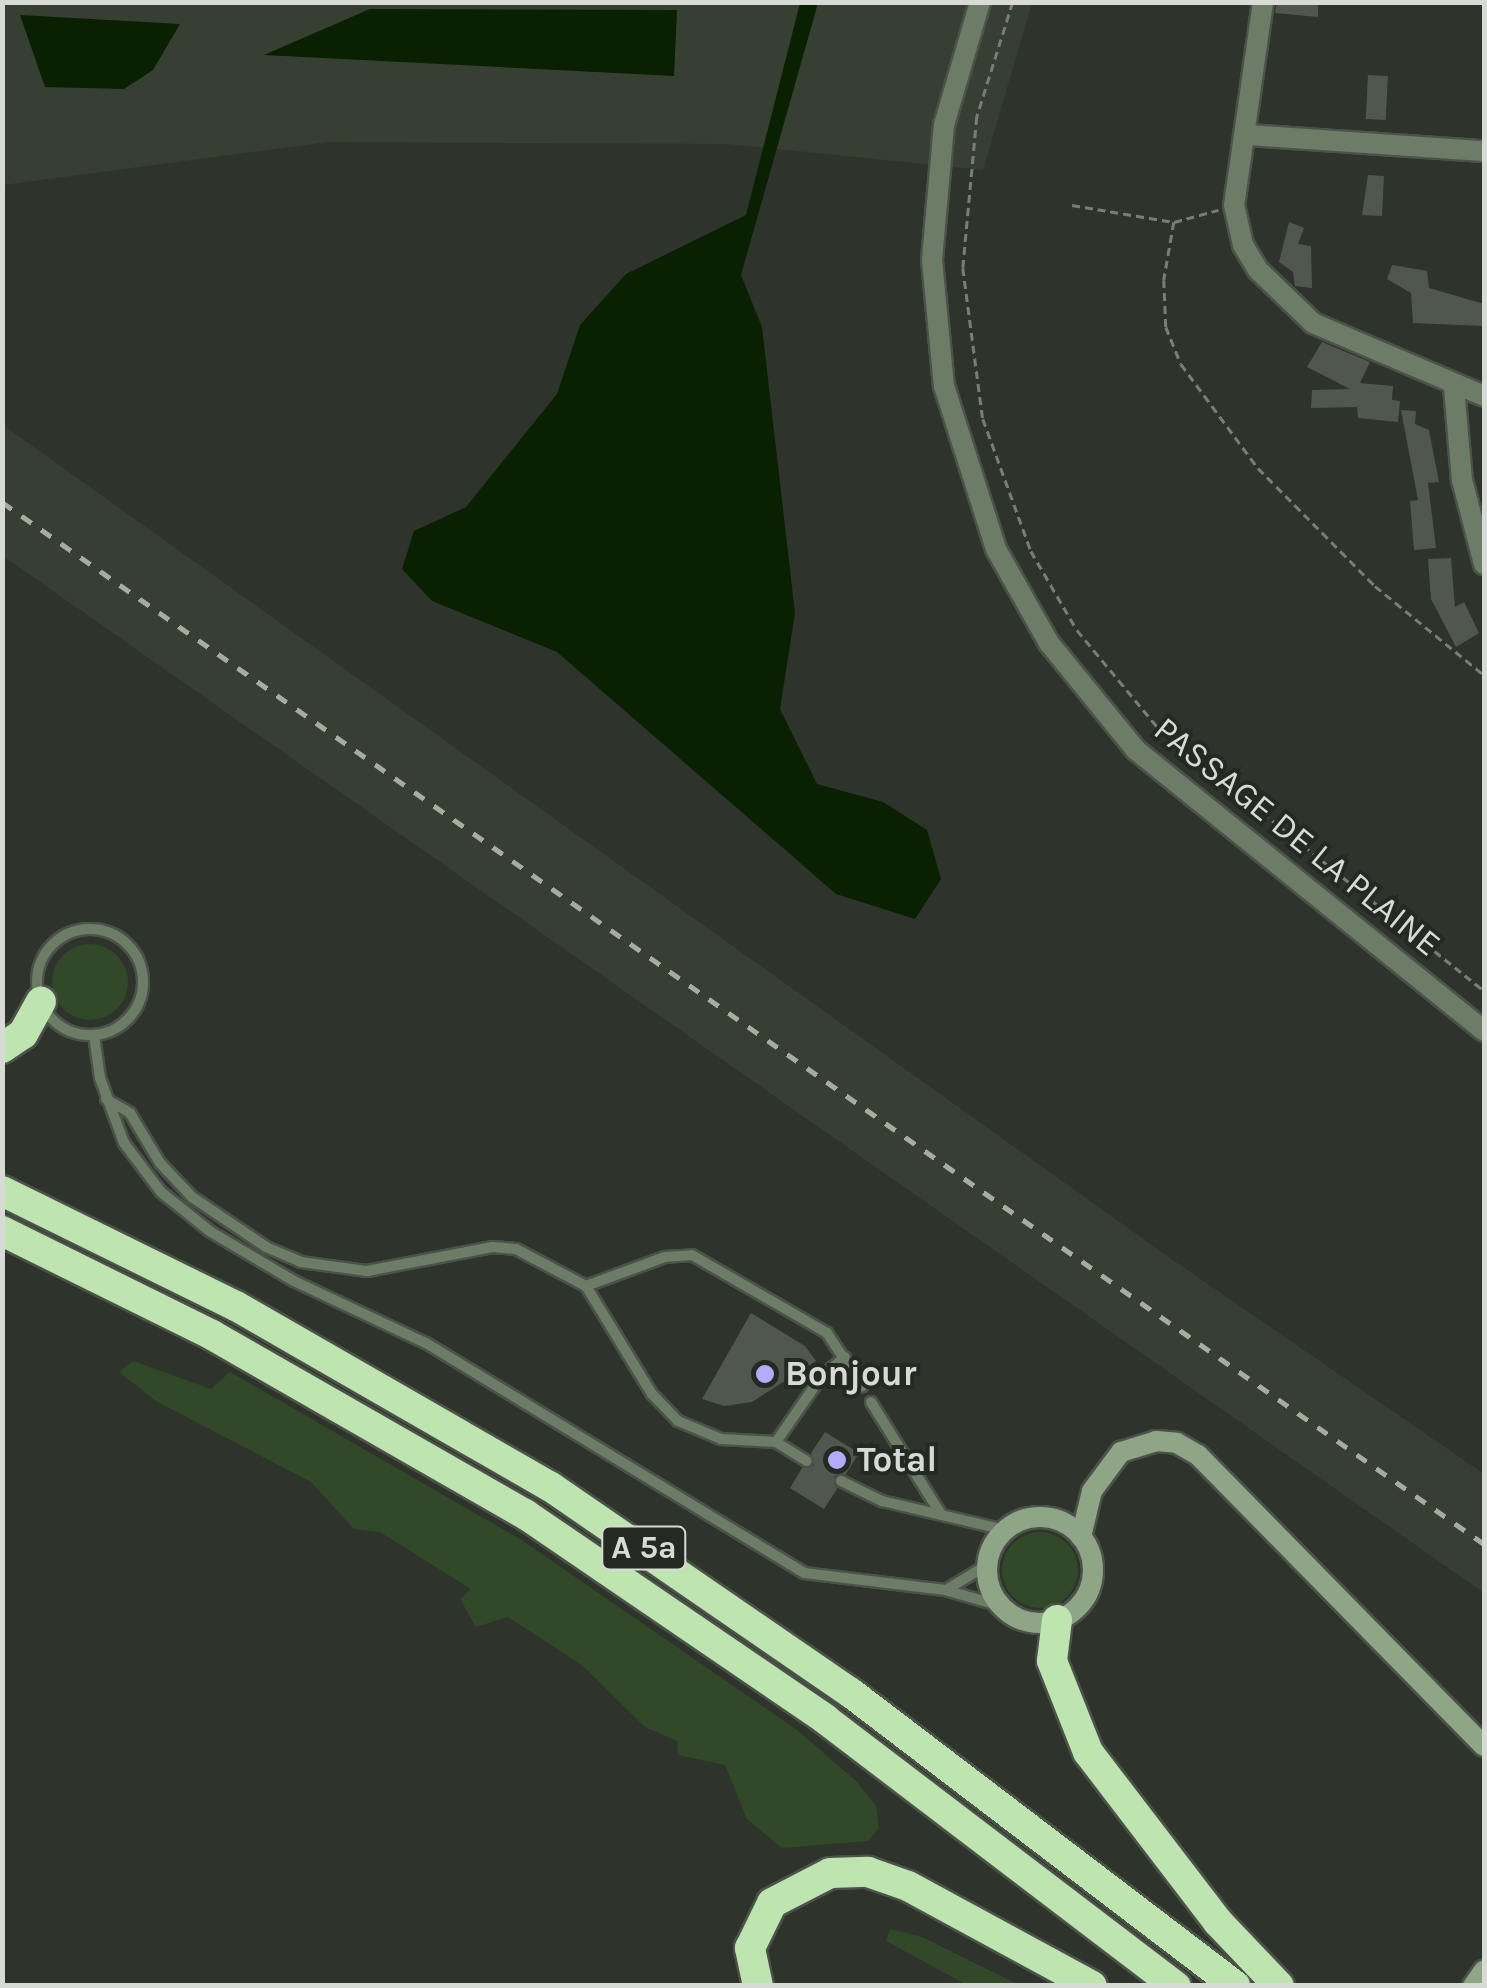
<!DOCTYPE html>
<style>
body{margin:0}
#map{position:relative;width:1487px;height:1988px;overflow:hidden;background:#2e342c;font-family:Karla,sans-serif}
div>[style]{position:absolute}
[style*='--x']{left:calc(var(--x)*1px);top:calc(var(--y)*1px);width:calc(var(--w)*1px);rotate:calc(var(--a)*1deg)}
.built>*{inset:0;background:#363f32}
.green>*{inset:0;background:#324929}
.round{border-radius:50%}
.water>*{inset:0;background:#092001}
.building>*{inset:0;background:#50574e;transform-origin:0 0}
.path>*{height:2.5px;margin-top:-1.25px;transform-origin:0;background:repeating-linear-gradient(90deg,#787d76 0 8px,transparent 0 13px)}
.roads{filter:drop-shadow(2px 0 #4c524a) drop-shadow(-2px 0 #4c524a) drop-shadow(0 2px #4c524a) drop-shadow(0 -2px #4c524a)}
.service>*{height:10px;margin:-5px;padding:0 5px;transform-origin:5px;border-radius:5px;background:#6d7c67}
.service>.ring{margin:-5px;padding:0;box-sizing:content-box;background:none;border:10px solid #6d7c67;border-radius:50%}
.minor>*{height:20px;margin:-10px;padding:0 10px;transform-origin:10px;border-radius:10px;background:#6d7c67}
.tertiary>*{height:20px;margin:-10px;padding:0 10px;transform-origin:10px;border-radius:10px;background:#6d7c67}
.secondary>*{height:20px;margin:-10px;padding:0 10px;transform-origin:10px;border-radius:10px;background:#8ea685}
.secondary>.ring{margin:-10px;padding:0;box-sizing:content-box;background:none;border:20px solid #8ea685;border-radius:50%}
.motorway>*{height:30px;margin:-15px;padding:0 15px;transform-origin:15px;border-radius:15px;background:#bee4b0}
.rail>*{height:5px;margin-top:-2.5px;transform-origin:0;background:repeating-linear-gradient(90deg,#a7aaa5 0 12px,transparent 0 24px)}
.dots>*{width:28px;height:28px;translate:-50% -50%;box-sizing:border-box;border:5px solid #242a22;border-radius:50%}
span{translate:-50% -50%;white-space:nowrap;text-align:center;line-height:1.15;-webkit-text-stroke:8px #242a22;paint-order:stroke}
.shield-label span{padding:2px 8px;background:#242a22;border:2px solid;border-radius:8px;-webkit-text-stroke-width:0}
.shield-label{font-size:32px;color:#d7dad5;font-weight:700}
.street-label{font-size:35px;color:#d7dad5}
.poi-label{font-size:35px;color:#d7dad5;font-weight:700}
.left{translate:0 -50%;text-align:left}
.frame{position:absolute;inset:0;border:5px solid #d7dad5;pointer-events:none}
</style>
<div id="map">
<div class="built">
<i style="clip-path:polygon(2px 3px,1032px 3px,983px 170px,728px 144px,328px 142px,3px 185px)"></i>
<i style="clip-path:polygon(3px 425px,1170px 1258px,1484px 1474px,1484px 1593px,3px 556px)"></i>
</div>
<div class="green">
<i class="round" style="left:52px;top:944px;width:76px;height:76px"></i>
<i style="clip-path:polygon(133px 1361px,211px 1389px,230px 1372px,523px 1541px,797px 1730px,856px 1781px,876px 1806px,879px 1828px,868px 1841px,782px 1848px,747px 1819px,725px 1765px,678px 1755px,677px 1741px,645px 1727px,582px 1665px,508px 1617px,476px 1627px,460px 1599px,471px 1589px,380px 1532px,354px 1529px,311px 1482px,156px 1401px,119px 1372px)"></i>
<i class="round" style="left:1002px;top:1532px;width:76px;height:76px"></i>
<i style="clip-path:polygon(890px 1929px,922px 1937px,1019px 1985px,967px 1985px,886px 1941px)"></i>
</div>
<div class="water">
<i style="clip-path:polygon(800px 3px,818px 3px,741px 275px,762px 327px,795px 613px,780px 709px,817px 784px,883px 802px,927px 830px,941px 879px,915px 919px,836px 894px,557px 652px,432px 601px,402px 569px,414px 531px,466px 507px,557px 394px,580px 325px,626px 274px,746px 215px)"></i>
<i style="clip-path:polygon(370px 9px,677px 10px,674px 76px,264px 55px)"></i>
<i style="clip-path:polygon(20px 15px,180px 24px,153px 70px,124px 89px,45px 87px)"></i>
</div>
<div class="building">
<i style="clip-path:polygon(1277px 2px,1318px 2px,1318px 17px,1275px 13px)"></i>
<i style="left:1368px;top:75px;width:20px;height:44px;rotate:3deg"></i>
<i style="clip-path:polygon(1368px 175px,1384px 176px,1382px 216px,1362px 215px)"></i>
<i style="clip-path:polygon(1289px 222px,1304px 228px,1298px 244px,1311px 246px,1312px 288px,1295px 286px,1293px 272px,1279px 262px)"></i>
<i style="clip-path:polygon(1392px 265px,1427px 271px,1429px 288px,1484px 304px,1484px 326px,1413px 323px,1411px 293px,1387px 279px)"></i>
<i style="clip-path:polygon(1322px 342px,1370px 362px,1360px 383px,1393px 386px,1392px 400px,1400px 401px,1398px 422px,1358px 418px,1357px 407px,1311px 408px,1312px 390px,1350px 389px,1307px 367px)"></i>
<i style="clip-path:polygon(1401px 410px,1416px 411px,1415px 424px,1429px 430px,1439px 482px,1428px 483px,1436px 548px,1414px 550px,1410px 501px,1418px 500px)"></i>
<i style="clip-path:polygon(1451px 558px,1455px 607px,1464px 602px,1479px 633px,1456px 647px,1431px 599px,1428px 559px)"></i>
<i style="clip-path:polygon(751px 1313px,805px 1346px,816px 1361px,752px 1402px,724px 1406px,702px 1399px)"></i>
<i style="clip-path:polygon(825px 1432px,859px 1453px,846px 1474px,834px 1476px,837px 1489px,824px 1509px,790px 1488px,802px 1468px,814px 1466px,811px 1453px)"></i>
</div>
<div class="path">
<i style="--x:1013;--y:2;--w:121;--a:107.4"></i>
<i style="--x:977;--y:117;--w:152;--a:95.3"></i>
<i style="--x:963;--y:268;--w:152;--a:82.5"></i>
<i style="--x:983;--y:419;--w:140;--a:70"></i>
<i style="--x:1031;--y:551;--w:91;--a:59.8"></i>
<i style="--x:1077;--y:630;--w:131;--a:50.3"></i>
<i style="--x:1161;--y:731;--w:415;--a:38.8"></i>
<i style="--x:1072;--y:205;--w:103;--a:9.5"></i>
<i style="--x:1174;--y:222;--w:46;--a:-15.3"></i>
<i style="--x:1174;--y:222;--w:59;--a:99.8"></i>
<i style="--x:1164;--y:280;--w:47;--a:87.6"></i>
<i style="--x:1166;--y:327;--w:40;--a:68"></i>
<i style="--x:1181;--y:364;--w:129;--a:53.5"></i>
<i style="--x:1258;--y:468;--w:166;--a:45.2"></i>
<i style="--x:1375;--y:586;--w:141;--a:39.2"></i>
</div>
<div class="roads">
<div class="service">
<i class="ring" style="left:37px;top:929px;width:96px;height:96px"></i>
<i style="--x:94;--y:1035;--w:43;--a:82.1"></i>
<i style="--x:100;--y:1078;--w:69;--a:69.7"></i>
<i style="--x:124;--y:1143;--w:61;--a:52.9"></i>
<i style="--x:161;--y:1192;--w:64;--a:38.7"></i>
<i style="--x:211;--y:1232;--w:96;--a:30.6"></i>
<i style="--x:294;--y:1281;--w:146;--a:25.2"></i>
<i style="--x:426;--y:1343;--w:442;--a:31.3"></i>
<i style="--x:804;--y:1573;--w:142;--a:6.9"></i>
<i style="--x:945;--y:1590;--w:58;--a:15.9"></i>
<i style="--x:106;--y:1099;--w:28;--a:30"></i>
<i style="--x:130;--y:1113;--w:58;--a:59"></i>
<i style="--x:160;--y:1163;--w:47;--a:46.7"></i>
<i style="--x:192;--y:1197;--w:89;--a:34"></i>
<i style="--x:266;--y:1247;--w:38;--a:23"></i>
<i style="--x:301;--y:1262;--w:67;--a:7.8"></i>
<i style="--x:367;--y:1271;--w:128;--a:-10.8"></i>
<i style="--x:493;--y:1247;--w:23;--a:5"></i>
<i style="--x:516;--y:1249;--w:79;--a:27.9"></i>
<i style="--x:586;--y:1286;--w:127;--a:58.6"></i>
<i style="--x:652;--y:1394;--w:37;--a:46"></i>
<i style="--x:678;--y:1421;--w:47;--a:22.7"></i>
<i style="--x:721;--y:1439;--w:55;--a:3.1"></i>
<i style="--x:776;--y:1442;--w:36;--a:32"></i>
<i style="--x:586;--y:1286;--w:84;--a:-20.2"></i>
<i style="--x:665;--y:1257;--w:27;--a:-4"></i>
<i style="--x:692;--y:1255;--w:156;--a:30"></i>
<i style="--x:827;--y:1333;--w:64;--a:56.6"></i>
<i style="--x:871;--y:1402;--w:131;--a:58.1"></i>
<i style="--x:776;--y:1442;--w:79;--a:-55.3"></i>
<i style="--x:821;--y:1377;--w:31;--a:-40"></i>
<i style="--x:841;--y:1481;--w:46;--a:26"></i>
<i style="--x:882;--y:1501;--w:126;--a:13.3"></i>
<i style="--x:946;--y:1590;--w:48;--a:-31.4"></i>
</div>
<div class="minor">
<i style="--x:1263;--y:2;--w:205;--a:98.1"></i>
<i style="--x:1234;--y:205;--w:41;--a:77.3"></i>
<i style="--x:1243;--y:245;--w:29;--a:59"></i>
<i style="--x:1258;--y:270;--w:76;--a:43.9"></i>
<i style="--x:1313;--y:323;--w:186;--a:23.1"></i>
<i style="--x:1247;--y:135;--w:238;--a:3.9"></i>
<i style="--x:1454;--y:387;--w:93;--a:85.1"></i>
<i style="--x:1462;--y:480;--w:87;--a:75.3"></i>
</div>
<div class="tertiary">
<i style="--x:980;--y:2;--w:128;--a:106.3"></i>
<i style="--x:944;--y:125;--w:136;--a:95.1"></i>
<i style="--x:932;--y:260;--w:127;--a:84.6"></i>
<i style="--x:944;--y:386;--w:171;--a:72.3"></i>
<i style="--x:996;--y:549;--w:108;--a:60.6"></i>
<i style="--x:1049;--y:643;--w:138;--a:50.9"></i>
<i style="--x:1136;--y:750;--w:447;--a:38.9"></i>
</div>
<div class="secondary">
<i class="ring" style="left:987px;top:1517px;width:86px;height:86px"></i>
<i style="--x:1081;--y:1537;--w:47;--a:-76.6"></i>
<i style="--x:1092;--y:1491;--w:49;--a:-53.4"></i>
<i style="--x:1121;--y:1452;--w:37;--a:-17"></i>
<i style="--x:1156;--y:1441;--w:21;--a:5"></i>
<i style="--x:1177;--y:1443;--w:24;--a:30"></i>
<i style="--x:1198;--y:1455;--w:408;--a:45.5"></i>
<i style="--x:1473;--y:1986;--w:19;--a:-55"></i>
</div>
<div class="motorway">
<i style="--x:2;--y:1048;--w:25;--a:-34"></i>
<i style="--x:23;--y:1034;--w:37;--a:-61"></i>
<i style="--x:2;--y:1191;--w:261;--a:26.2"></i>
<i style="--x:236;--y:1306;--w:363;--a:29.9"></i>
<i style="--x:551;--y:1487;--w:364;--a:34.5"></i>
<i style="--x:851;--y:1693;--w:483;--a:37.3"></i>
<i style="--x:2;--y:1231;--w:234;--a:26.3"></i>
<i style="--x:212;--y:1335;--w:361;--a:29.8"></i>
<i style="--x:525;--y:1514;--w:363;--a:34.3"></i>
<i style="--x:825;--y:1719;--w:441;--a:37.3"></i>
<i style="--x:1057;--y:1620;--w:41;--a:97"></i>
<i style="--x:1052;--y:1661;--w:98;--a:68.4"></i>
<i style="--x:1088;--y:1752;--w:214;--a:52.6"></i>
<i style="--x:1218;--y:1922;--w:88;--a:46.4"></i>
<i style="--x:758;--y:1986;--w:39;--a:-102"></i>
<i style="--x:750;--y:1948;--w:50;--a:-63.9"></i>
<i style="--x:772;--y:1903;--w:65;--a:-27.3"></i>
<i style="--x:830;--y:1873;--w:38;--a:-2"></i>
<i style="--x:868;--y:1872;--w:42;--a:19.3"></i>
<i style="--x:908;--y:1886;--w:209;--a:28.5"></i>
</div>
</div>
<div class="rail">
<i style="--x:2;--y:502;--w:1812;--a:35.11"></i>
</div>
<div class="dots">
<i style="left:765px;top:1374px;background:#b3adf9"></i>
<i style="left:837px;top:1460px;background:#b3adf9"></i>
</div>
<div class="shield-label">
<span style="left:644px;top:1548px">A 5a</span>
</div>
<div class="street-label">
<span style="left:1297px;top:837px;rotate:39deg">PASSAGE DE LA PLAINE</span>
</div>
<div class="poi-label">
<span class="left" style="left:785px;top:1374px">Bonjour</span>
<span class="left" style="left:857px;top:1460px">Total</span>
</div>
<div class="frame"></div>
</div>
